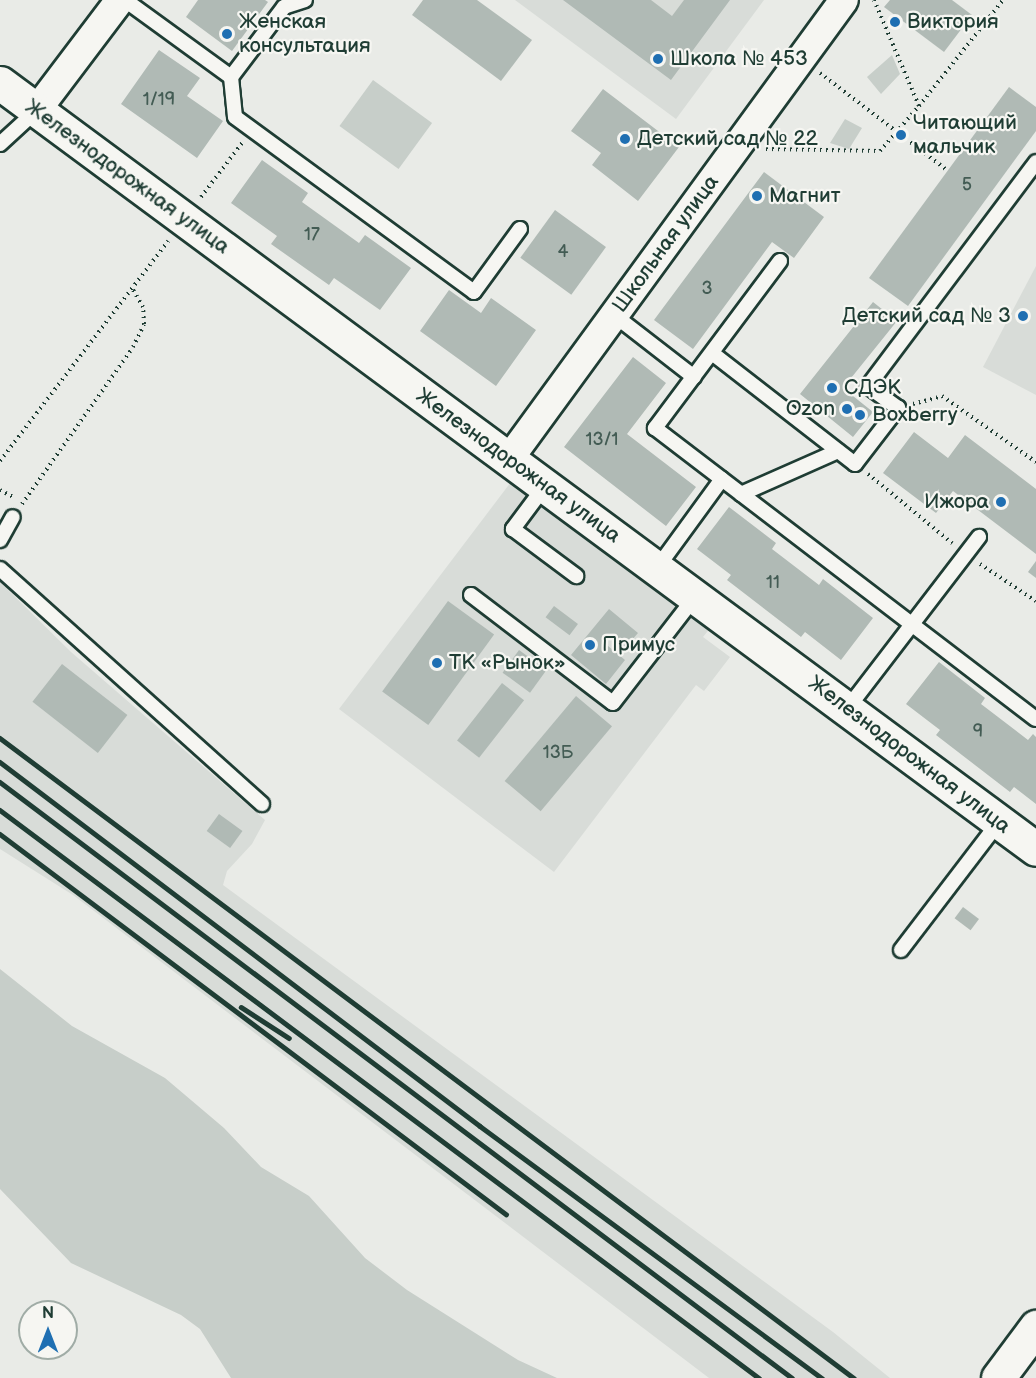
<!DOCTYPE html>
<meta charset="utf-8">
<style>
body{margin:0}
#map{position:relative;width:1036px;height:1378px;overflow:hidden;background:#e9ebe7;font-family:"Balsamiq Sans",sans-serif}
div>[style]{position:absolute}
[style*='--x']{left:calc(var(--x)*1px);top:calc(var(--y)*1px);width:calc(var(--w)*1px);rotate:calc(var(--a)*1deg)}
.built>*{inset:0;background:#d8dcd8}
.green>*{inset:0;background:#c7cec9;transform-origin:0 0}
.building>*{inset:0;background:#b0bab5;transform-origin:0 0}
.path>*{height:4px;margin-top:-2px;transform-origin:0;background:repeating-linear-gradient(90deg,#1f3d34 0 1.5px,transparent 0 6px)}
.roads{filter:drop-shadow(2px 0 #1f3d34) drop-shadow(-2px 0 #1f3d34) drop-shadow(0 2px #1f3d34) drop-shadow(0 -2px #1f3d34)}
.service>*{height:14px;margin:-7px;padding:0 7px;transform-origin:7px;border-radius:7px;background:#f6f6f2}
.minor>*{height:28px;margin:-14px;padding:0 14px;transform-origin:14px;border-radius:14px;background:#f6f6f2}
.tertiary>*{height:33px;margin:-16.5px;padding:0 16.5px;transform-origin:16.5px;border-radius:16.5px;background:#f6f6f2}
.rail>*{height:4.5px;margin:-2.25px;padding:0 2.25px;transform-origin:2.25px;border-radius:2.25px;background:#1f3d34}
.dots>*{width:16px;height:16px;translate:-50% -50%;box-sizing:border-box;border:3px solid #f6f6f2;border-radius:50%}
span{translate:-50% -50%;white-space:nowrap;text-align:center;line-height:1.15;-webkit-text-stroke:4.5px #f6f6f2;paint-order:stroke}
.number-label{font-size:18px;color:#435c54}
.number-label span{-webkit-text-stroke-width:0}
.poi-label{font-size:21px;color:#1f3d34}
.left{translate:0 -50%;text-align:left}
.right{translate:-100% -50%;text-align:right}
.street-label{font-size:21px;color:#1f3d34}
.north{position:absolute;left:18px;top:1300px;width:60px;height:60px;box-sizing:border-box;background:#f6f6f2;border:2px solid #a0aca6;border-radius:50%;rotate:0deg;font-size:16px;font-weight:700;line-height:24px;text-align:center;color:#1f3d34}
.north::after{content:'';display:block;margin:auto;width:21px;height:27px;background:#1f6fb2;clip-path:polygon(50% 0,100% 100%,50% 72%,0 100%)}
</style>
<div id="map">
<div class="built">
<i style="clip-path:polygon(515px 0,764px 0,676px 119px)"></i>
<i style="clip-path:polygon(1036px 266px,1036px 395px,983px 367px)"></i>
<i style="clip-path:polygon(514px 478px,711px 627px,703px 637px,730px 657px,704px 691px,696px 685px,554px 872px,339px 709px)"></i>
<i style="clip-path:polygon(0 582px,71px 652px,265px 820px,252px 844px,227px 871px,223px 885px,833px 1332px,890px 1378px,709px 1378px,73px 895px,0 849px)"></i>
</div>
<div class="green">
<i style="clip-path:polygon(892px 55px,900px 74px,881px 94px,867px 77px)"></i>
<i style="left:373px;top:80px;width:73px;height:57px;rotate:36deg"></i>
<i style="clip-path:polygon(845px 119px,862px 128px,849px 149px,830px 143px)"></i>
<i style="clip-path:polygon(0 969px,72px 1026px,165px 1078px,224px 1128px,261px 1167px,309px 1196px,365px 1258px,407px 1290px,518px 1360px,557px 1378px,231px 1378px,200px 1329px,181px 1315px,71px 1263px,0 1189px)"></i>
</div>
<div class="building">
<i style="clip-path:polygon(198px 0,265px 0,268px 2px,232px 51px,186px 17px)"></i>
<i style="clip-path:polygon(423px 0,477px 0,532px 40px,501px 81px,412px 15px)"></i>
<i style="clip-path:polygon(563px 0,651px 0,672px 16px,684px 0,730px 0,671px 80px)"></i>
<i style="clip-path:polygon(890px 0,952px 0,972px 15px,944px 52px,884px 7px)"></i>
<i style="clip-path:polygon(159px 50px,200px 78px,187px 96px,223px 121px,197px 158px,121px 104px)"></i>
<i style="clip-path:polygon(1009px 87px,1036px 107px,1036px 131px,908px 306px,869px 278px)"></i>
<i style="clip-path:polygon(603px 89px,679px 147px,638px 201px,592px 165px,601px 153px,571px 131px)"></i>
<i style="clip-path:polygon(262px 160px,308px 193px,302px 202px,359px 243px,365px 235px,411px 268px,380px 310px,334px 278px,329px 285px,271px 244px,277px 236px,231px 203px)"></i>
<i style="clip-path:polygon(764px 172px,824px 217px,794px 258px,772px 242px,693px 349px,654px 320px)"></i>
<i style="left:555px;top:210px;width:63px;height:59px;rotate:36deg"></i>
<i style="clip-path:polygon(449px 290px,481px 313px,491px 298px,536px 330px,496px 386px,420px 331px)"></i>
<i style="clip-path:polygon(873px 302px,897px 321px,843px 388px,873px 412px,853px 437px,800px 394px)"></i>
<i style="clip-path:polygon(633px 357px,666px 383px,627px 434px,696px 487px,666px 526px,564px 447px)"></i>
<i style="clip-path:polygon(914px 432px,948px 458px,965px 435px,1036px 489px,1036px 554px,953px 491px,936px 513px,883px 473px)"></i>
<i style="clip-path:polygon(729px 507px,776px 543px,772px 549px,819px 585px,823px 579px,873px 618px,841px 660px,805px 632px,801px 637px,727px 580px,731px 575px,697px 549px)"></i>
<i style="clip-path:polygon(1036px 561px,1036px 578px,1028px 572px)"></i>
<i style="left:448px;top:601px;width:57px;height:112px;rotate:36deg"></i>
<i style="left:554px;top:606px;width:30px;height:14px;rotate:37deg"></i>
<i style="clip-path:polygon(609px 609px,638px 633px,625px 648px,608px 634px,602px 641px,625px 660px,606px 684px,571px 655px)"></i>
<i style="left:519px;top:650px;width:34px;height:28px;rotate:36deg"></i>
<i style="clip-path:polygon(939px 662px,985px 698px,981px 704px,1028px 740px,1033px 734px,1036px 737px,1036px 804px,1014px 787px,1010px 792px,936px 735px,940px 730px,906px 704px)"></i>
<i style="left:62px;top:664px;width:83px;height:48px;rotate:38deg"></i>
<i style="left:502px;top:683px;width:28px;height:73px;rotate:38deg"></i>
<i style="left:576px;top:696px;width:47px;height:111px;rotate:40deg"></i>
<i style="left:219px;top:814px;width:29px;height:21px;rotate:36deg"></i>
<i style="left:963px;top:907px;width:20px;height:14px;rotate:37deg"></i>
</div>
<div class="path">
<i style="--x:820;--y:73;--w:161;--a:37.4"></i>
<i style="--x:919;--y:106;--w:135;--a:-51.6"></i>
<i style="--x:766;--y:149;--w:114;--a:1"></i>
<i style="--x:880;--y:151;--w:60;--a:-49.1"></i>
<i style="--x:919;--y:106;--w:115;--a:-113"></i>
<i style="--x:201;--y:197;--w:68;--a:-52.8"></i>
<i style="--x:913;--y:404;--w:30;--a:-15"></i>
<i style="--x:942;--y:396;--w:115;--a:35.1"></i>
<i style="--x:0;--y:461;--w:277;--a:-52.6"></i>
<i style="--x:868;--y:474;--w:109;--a:39.4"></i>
<i style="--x:0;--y:490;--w:17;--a:28"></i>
<i style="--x:22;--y:504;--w:192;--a:-54.7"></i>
<i style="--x:133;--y:347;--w:25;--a:-64"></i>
<i style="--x:144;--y:324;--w:17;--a:-93"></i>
<i style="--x:143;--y:307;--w:22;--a:-120"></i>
<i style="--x:980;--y:564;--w:67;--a:33.5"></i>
</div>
<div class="roads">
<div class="service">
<i style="--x:125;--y:0;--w:131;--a:36"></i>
<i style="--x:305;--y:0;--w:22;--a:162"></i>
<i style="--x:284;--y:7;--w:88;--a:127.1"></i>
<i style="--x:231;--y:77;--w:40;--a:84.3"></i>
<i style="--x:235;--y:117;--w:296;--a:36.2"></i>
<i style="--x:474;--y:292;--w:78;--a:-53.9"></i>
<i style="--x:0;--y:144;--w:49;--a:-42.5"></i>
<i style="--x:780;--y:261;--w:209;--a:126.8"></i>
<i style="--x:655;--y:428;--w:479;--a:37.4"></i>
<i style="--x:614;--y:315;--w:101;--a:37.8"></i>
<i style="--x:712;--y:353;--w:181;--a:37.8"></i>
<i style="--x:855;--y:464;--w:71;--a:-52.5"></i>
<i style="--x:898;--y:408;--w:37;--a:-144"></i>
<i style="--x:868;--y:386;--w:280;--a:-53.1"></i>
<i style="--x:545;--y:486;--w:54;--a:126.7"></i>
<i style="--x:513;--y:529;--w:79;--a:36.7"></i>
<i style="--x:741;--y:494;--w:106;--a:-23.9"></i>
<i style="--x:0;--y:540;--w:26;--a:-61"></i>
<i style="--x:657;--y:568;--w:110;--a:-53.9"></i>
<i style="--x:0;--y:569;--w:352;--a:41.9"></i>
<i style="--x:471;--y:595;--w:178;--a:37.3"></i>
<i style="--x:613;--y:703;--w:134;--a:-52.3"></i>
<i style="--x:847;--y:709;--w:217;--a:-52.5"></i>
<i style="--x:901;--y:950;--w:161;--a:-52.6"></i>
</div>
<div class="minor">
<i style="--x:36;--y:111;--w:139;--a:-52.9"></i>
<i style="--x:509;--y:459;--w:568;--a:-53.88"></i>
</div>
<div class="tertiary">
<i style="--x:0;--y:83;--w:1288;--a:36.48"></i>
<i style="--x:998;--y:1378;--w:64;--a:-53.3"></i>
</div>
</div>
<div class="rail">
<i style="--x:0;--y:738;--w:1067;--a:36.85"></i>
<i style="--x:0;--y:762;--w:602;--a:37.17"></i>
<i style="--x:480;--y:1126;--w:425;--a:36.4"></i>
<i style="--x:0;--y:782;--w:991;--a:36.96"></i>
<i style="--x:0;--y:810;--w:948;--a:36.81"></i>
<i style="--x:0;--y:834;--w:633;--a:36.91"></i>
<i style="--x:241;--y:1007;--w:57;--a:32.9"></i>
</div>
<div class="dots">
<i style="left:895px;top:22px;background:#1f6fb2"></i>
<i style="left:227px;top:34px;background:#1f6fb2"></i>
<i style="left:658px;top:59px;background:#1f6fb2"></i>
<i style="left:901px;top:135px;background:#1f6fb2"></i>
<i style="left:625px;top:139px;background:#1f6fb2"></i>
<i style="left:757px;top:196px;background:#1f6fb2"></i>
<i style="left:1023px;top:316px;background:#1f6fb2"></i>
<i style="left:832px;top:388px;background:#1f6fb2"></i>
<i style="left:847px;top:409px;background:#1f6fb2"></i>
<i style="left:860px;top:415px;background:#1f6fb2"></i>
<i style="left:1001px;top:502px;background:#1f6fb2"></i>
<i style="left:590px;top:645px;background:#1f6fb2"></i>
<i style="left:437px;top:663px;background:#1f6fb2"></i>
</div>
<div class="number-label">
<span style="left:159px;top:100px">1/19</span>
<span style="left:967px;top:185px">5</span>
<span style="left:312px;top:235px">17</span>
<span style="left:563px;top:252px">4</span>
<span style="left:707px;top:289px">3</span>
<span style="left:602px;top:440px">13/1</span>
<span style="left:773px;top:583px">11</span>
<span style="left:978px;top:732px">9</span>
<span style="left:558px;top:753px">13Б</span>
</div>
<div class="poi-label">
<span class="left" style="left:239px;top:34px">Женская<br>консультация</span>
<span class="left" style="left:907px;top:22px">Виктория</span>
<span class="left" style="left:670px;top:59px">Школа № 453</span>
<span class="left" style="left:913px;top:135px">Читающий<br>мальчик</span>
<span class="left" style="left:637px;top:139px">Детский сад № 22</span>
<span class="left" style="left:769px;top:196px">Магнит</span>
<span class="right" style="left:1011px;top:316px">Детский сад № 3</span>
<span class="left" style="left:844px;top:388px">СДЭК</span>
<span class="right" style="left:835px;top:409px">Ozon</span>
<span class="left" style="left:872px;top:415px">Boxberry</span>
<span class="right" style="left:989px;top:502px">Ижора</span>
<span class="left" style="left:602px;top:645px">Примус</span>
<span class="left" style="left:449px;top:663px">ТК «Рынок»</span>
</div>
<div class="street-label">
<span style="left:127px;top:177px;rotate:36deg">Железнодорожная улица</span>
<span style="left:666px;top:244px;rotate:-54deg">Школьная улица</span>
<span style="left:518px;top:466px;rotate:36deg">Железнодорожная улица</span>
<span style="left:909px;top:755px;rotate:37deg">Железнодорожная улица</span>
</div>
<div class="north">N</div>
</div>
